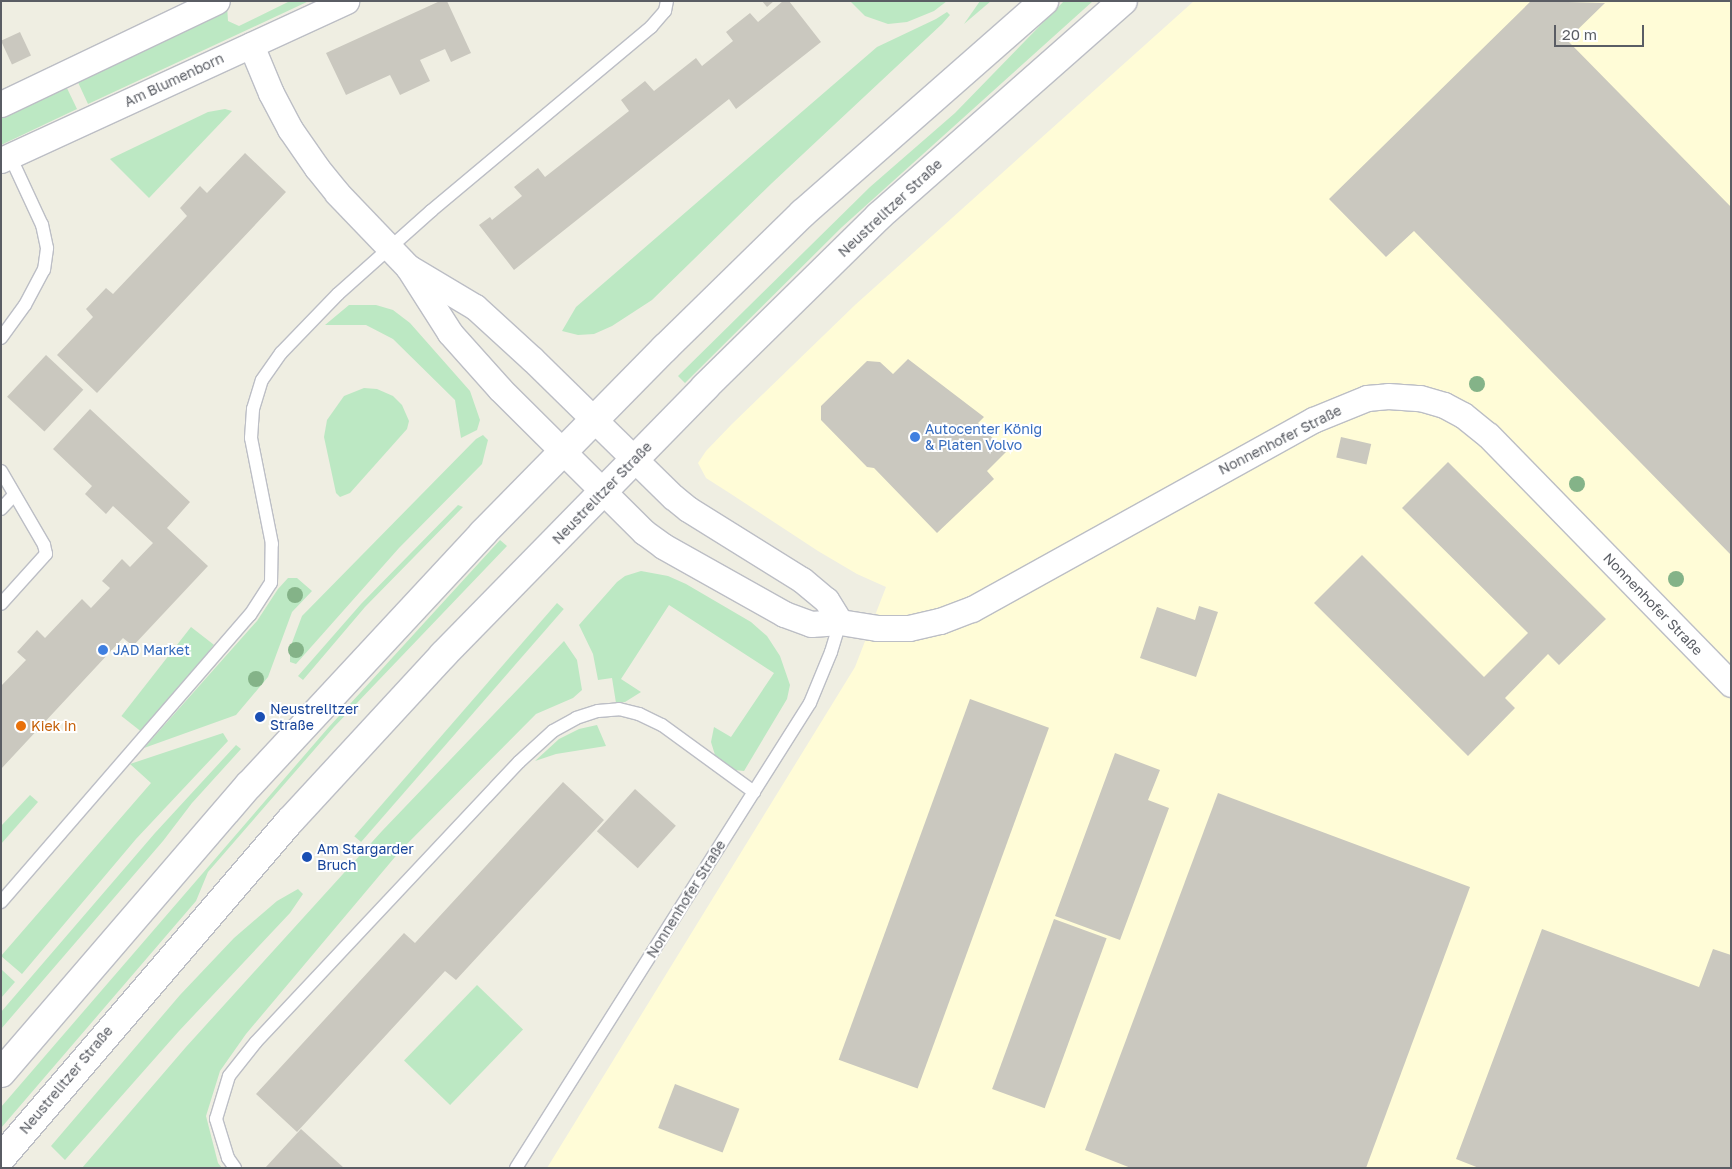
<!DOCTYPE html>
<meta charset="utf-8">
<style>
body{margin:0}
#map{position:relative;width:1732px;height:1169px;overflow:hidden;background:#efeee2;font-family:"Golos Text",sans-serif}
div>[style]{position:absolute}
[style*='--x']{left:calc(var(--x)*1px);top:calc(var(--y)*1px);width:calc(var(--w)*1px);rotate:calc(var(--a)*1deg)}
.commercial>*{inset:0;background:#fffcd7}
.green>*{inset:0;background:#bce8c3;transform-origin:0 0}
.building>*{inset:0;background:#cac8bf;transform-origin:0 0}
.roads{filter:drop-shadow(1px 0 #bcbec5) drop-shadow(-1px 0 #bcbec5) drop-shadow(0 1px #bcbec5) drop-shadow(0 -1px #bcbec5)}
.lane>*{height:12px;margin:-6px;padding:0 6px;transform-origin:6px;border-radius:6px;background:#fff}
.street>*{height:25px;margin:-12.5px;padding:0 12.5px;transform-origin:12.5px;border-radius:12.5px;background:#fff}
.secondary>*{height:28px;margin:-14px;padding:0 14px;transform-origin:14px;border-radius:14px;background:#fff}
.trees>*{width:16px;height:16px;margin:-8px;border-radius:50%;background:#84b388}
.dots>*{width:14px;height:14px;translate:-50% -50%;box-sizing:border-box;border:2px solid #fff;border-radius:50%}
span{translate:-50% -50%;white-space:nowrap;text-align:center;line-height:1.15;-webkit-text-stroke:4px #fff;paint-order:stroke}
.street-label{font-size:14px;color:#5a5d64}
.shop-label{font-size:14px;color:#366cbe}
.left{translate:0 -50%;text-align:left}
.transit-label{font-size:14px;color:#164399}
.food-label{font-size:14px;color:#c56008}
.frame{position:absolute;inset:0;border:2px solid #5a5d64;pointer-events:none}
.scale{position:absolute;left:1554px;top:25px;width:90px;height:22px;box-sizing:border-box;border:2px solid #5a5d64;border-top:0;padding-left:6px;font-size:15px;line-height:18px;white-space:nowrap;color:#5a5d64;-webkit-text-stroke:4px #fff;paint-order:stroke}
</style>
<div id="map">
<div class="commercial">
<i style="clip-path:polygon(1194px 1px,1731px 1px,1731px 1168px,547px 1168px,855px 667px,886px 587px,857px 574px,818px 551px,731px 494px,706px 478px,698px 463px,706px 451px,732px 424px,855px 305px)"></i>
</div>
<div class="green">
<i style="clip-path:polygon(290px 1px,309px 1px,88px 104px,76px 78px,227px 6px,228px 21px,239px 26px)"></i>
<i style="clip-path:polygon(850px 1px,947px 1px,934px 11px,907px 22px,888px 24px,865px 16px)"></i>
<i style="clip-path:polygon(980px 1px,991px 1px,964px 24px)"></i>
<i style="clip-path:polygon(1064px 1px,1093px 1px,842px 227px,685px 383px,678px 376px,870px 187px,955px 113px)"></i>
<i style="clip-path:polygon(947px 12px,950px 15px,942px 24px,772px 183px,652px 300px,612px 326px,594px 334px,578px 335px,562px 331px,576px 307px,877px 47px,936px 19px)"></i>
<i style="clip-path:polygon(65px 84px,77px 109px,1px 145px,1px 114px)"></i>
<i style="clip-path:polygon(225px 109px,232px 111px,149px 198px,110px 159px,208px 112px)"></i>
<i style="clip-path:polygon(349px 305px,376px 305px,393px 310px,410px 323px,470px 391px,480px 420px,477px 430px,461px 438px,455px 400px,393px 339px,366px 325px,325px 325px)"></i>
<i style="clip-path:polygon(364px 388px,377px 389px,393px 396px,402px 405px,409px 421px,407px 429px,350px 493px,340px 497px,336px 493px,324px 437px,327px 420px,344px 396px)"></i>
<i style="clip-path:polygon(483px 435px,488px 440px,482px 464px,399px 548px,296px 664px,290px 662px,290px 648px,302px 616px,476px 439px)"></i>
<i style="clip-path:polygon(458px 505px,463px 507px,365px 607px,303px 680px,298px 676px,361px 604px)"></i>
<i style="clip-path:polygon(500px 540px,507px 546px,334px 727px,208px 872px,196px 901px,1px 1128px,1px 1107px,328px 728px)"></i>
<i style="clip-path:polygon(641px 571px,668px 576px,686px 584px,751px 622px,767px 636px,780px 656px,790px 685px,787px 699px,744px 771px,735px 770px,725px 764px,715px 755px,711px 742px,714px 727px,731px 737px,774px 673px,669px 605px,621px 679px,641px 692px,625px 702px,616px 703px,612px 678px,598px 680px,593px 654px,579px 625px,617px 582px,625px 576px)"></i>
<i style="clip-path:polygon(288px 578px,297px 578px,312px 591px,292px 612px,268px 677px,236px 715px,144px 748px,257px 621px,278px 589px)"></i>
<i style="left:557px;top:603px;width:9px;height:309px;rotate:41deg"></i>
<i style="left:191px;top:627px;width:29px;height:113px;rotate:38deg"></i>
<i style="clip-path:polygon(564px 641px,577px 660px,582px 690px,573px 698px,536px 714px,400px 851px,246px 1034px,220px 1071px,206px 1116px,218px 1163px,222px 1168px,82px 1168px,186px 1047px,382px 831px)"></i>
<i style="clip-path:polygon(597px 725px,606px 746px,556px 754px,535px 761px,559px 739px,579px 729px)"></i>
<i style="clip-path:polygon(223px 733px,228px 741px,136px 839px,22px 974px,1px 956px,151px 783px,130px 764px)"></i>
<i style="clip-path:polygon(236px 745px,241px 749px,192px 803px,163px 841px,1px 1029px,1px 1012px,155px 833px)"></i>
<i style="clip-path:polygon(30px 795px,38px 802px,1px 844px,1px 826px)"></i>
<i style="clip-path:polygon(298px 889px,303px 894px,290px 913px,179px 1031px,65px 1160px,51px 1146px,180px 995px,234px 938px,277px 901px)"></i>
<i style="clip-path:polygon(1px 969px,15px 982px,1px 998px)"></i>
<i style="left:477px;top:985px;width:64px;height:105px;rotate:44deg"></i>
</div>
<div class="building">
<i style="clip-path:polygon(440px 1px,447px 1px,471px 53px,451px 62px,445px 49px,420px 60px,430px 81px,400px 95px,390px 75px,346px 95px,326px 53px)"></i>
<i style="clip-path:polygon(762px 1px,774px 1px,767px 7px)"></i>
<i style="clip-path:polygon(783px 1px,789px 1px,821px 42px,736px 109px,729px 99px,514px 270px,479px 225px,490px 217px,492px 220px,522px 196px,514px 187px,538px 168px,545px 177px,629px 111px,621px 100px,645px 81px,654px 91px,696px 58px,702px 66px,733px 41px,726px 32px,750px 13px,758px 22px)"></i>
<i style="clip-path:polygon(1531px 1px,1605px 3px,1567px 40px,1731px 207px,1731px 555px,1414px 231px,1386px 257px,1329px 199px)"></i>
<i style="left:20px;top:32px;width:26px;height:21px;rotate:65deg"></i>
<i style="clip-path:polygon(245px 153px,286px 192px,97px 393px,57px 355px,93px 317px,86px 309px,106px 288px,113px 294px,187px 216px,180px 208px,200px 186px,207px 193px)"></i>
<i style="left:46px;top:355px;width:51px;height:57px;rotate:43deg"></i>
<i style="clip-path:polygon(908px 359px,984px 417px,978px 423px,1006px 452px,987px 471px,994px 479px,937px 533px,874px 468px,867px 467px,821px 420px,821px 406px,867px 361px,880px 362px,893px 374px)"></i>
<i style="clip-path:polygon(90px 409px,190px 502px,167px 528px,208px 566px,133px 646px,123px 638px,1px 769px,1px 686px,26px 660px,17px 652px,37px 630px,45px 638px,82px 599px,91px 608px,110px 588px,102px 581px,122px 559px,130px 567px,153px 543px,113px 506px,106px 514px,85px 494px,92px 486px,53px 449px)"></i>
<i style="left:1341px;top:437px;width:31px;height:21px;rotate:13deg"></i>
<i style="clip-path:polygon(1448px 462px,1606px 619px,1559px 665px,1548px 654px,1505px 698px,1515px 708px,1468px 756px,1314px 603px,1362px 555px,1484px 677px,1528px 633px,1402px 508px)"></i>
<i style="clip-path:polygon(1199px 606px,1218px 612px,1196px 677px,1140px 658px,1157px 607px,1195px 620px)"></i>
<i style="left:970px;top:699px;width:84px;height:384px;rotate:20deg"></i>
<i style="clip-path:polygon(1115px 753px,1160px 770px,1148px 800px,1169px 808px,1120px 940px,1055px 916px)"></i>
<i style="clip-path:polygon(563px 782px,604px 820px,456px 980px,445px 971px,297px 1132px,256px 1094px,404px 933px,415px 943px)"></i>
<i style="left:635px;top:789px;width:55px;height:57px;rotate:42deg"></i>
<i style="clip-path:polygon(1218px 793px,1470px 887px,1366px 1168px,1131px 1168px,1085px 1150px)"></i>
<i style="left:1054px;top:919px;width:56px;height:181px;rotate:20deg"></i>
<i style="clip-path:polygon(1542px 929px,1699px 987px,1713px 949px,1731px 955px,1731px 1168px,1479px 1168px,1456px 1159px)"></i>
<i style="left:675px;top:1084px;width:69px;height:47px;rotate:21deg"></i>
<i style="clip-path:polygon(301px 1129px,344px 1168px,265px 1168px)"></i>
</div>
<div class="roads">
<div class="lane">
<i style="--x:1;--y:338;--w:41;--a:-54"></i>
<i style="--x:25;--y:305;--w:40;--a:-62"></i>
<i style="--x:44;--y:270;--w:22;--a:-82"></i>
<i style="--x:47;--y:248;--w:24;--a:-102"></i>
<i style="--x:42;--y:225;--w:76;--a:-114.9"></i>
<i style="--x:1;--y:471;--w:86;--a:59.8"></i>
<i style="--x:44;--y:545;--w:9;--a:77"></i>
<i style="--x:46;--y:554;--w:67;--a:132"></i>
<i style="--x:1;--y:509;--w:19;--a:-47"></i>
<i style="--x:1;--y:902;--w:380;--a:-49.1"></i>
<i style="--x:250;--y:615;--w:38;--a:-57"></i>
<i style="--x:271;--y:583;--w:39;--a:-89"></i>
<i style="--x:272;--y:544;--w:108;--a:-101.2"></i>
<i style="--x:251;--y:438;--w:29;--a:-86"></i>
<i style="--x:253;--y:409;--w:30;--a:-73"></i>
<i style="--x:262;--y:380;--w:33;--a:-55"></i>
<i style="--x:281;--y:353;--w:82;--a:-46"></i>
<i style="--x:338;--y:294;--w:125;--a:-41.7"></i>
<i style="--x:431;--y:211;--w:287;--a:-39.9"></i>
<i style="--x:651;--y:27;--w:21;--a:-49"></i>
<i style="--x:665;--y:11;--w:10;--a:-79"></i>
<i style="--x:235;--y:1168;--w:12;--a:-125"></i>
<i style="--x:228;--y:1158;--w:41;--a:-107.1"></i>
<i style="--x:216;--y:1119;--w:45;--a:-73.2"></i>
<i style="--x:229;--y:1076;--w:43;--a:-51.5"></i>
<i style="--x:256;--y:1042;--w:384;--a:-46.8"></i>
<i style="--x:519;--y:762;--w:46;--a:-42.4"></i>
<i style="--x:553;--y:731;--w:26;--a:-29"></i>
<i style="--x:576;--y:718;--w:23;--a:-18"></i>
<i style="--x:598;--y:711;--w:21;--a:-5"></i>
<i style="--x:619;--y:709;--w:21;--a:14"></i>
<i style="--x:639;--y:714;--w:25;--a:26"></i>
<i style="--x:662;--y:725;--w:114;--a:36.1"></i>
<i style="--x:516;--y:1168;--w:550;--a:-57.7"></i>
<i style="--x:810;--y:703;--w:55;--a:-67.6"></i>
<i style="--x:831;--y:652;--w:31;--a:-73"></i>
</div>
<div class="street">
<i style="--x:251;--y:45;--w:52;--a:67.4"></i>
<i style="--x:271;--y:93;--w:41;--a:62.2"></i>
<i style="--x:290;--y:129;--w:47;--a:55.3"></i>
<i style="--x:317;--y:168;--w:32;--a:51"></i>
<i style="--x:337;--y:193;--w:103;--a:46.2"></i>
<i style="--x:1;--y:104;--w:239;--a:-25.5"></i>
<i style="--x:1;--y:160;--w:380;--a:-24.7"></i>
<i style="--x:840;--y:622;--w:26;--a:-122"></i>
<i style="--x:826;--y:600;--w:31;--a:-140"></i>
<i style="--x:802;--y:580;--w:134;--a:-148.1"></i>
<i style="--x:688;--y:509;--w:19;--a:-141"></i>
<i style="--x:673;--y:497;--w:197;--a:-135.6"></i>
<i style="--x:532;--y:359;--w:77;--a:-137.6"></i>
<i style="--x:475;--y:307;--w:78;--a:-149.2"></i>
<i style="--x:408;--y:267;--w:78;--a:57.5"></i>
<i style="--x:450;--y:333;--w:75;--a:48.2"></i>
<i style="--x:500;--y:389;--w:203;--a:44.8"></i>
<i style="--x:644;--y:532;--w:24;--a:36"></i>
<i style="--x:663;--y:546;--w:139;--a:29.3"></i>
<i style="--x:784;--y:614;--w:29;--a:20"></i>
<i style="--x:811;--y:624;--w:29;--a:-4"></i>
<i style="--x:840;--y:622;--w:37;--a:9"></i>
<i style="--x:877;--y:628;--w:32;--a:0"></i>
<i style="--x:909;--y:628;--w:32;--a:-13"></i>
<i style="--x:940;--y:621;--w:34;--a:-21"></i>
<i style="--x:972;--y:609;--w:390;--a:-29"></i>
<i style="--x:1313;--y:420;--w:58;--a:-22.2"></i>
<i style="--x:1367;--y:398;--w:21;--a:-5"></i>
<i style="--x:1388;--y:396;--w:32;--a:4"></i>
<i style="--x:1420;--y:398;--w:25;--a:16"></i>
<i style="--x:1444;--y:405;--w:21;--a:28"></i>
<i style="--x:1463;--y:415;--w:32;--a:39"></i>
<i style="--x:1488;--y:435;--w:348;--a:45.7"></i>
</div>
<div class="secondary">
<i style="--x:1;--y:1073;--w:381;--a:-49.3"></i>
<i style="--x:250;--y:784;--w:342;--a:-47.1"></i>
<i style="--x:483;--y:533;--w:260;--a:-45.5"></i>
<i style="--x:665;--y:348;--w:193;--a:-44.4"></i>
<i style="--x:803;--y:213;--w:321;--a:-41.3"></i>
<i style="--x:1;--y:1158;--w:444;--a:-49.4"></i>
<i style="--x:290;--y:821;--w:226;--a:-47.3"></i>
<i style="--x:443;--y:655;--w:375;--a:-45.6"></i>
<i style="--x:705;--y:387;--w:244;--a:-44.5"></i>
<i style="--x:879;--y:216;--w:325;--a:-41.4"></i>
</div>
</div>
<div class="trees">
<i style="left:1477px;top:384px"></i>
<i style="left:1577px;top:484px"></i>
<i style="left:1676px;top:579px"></i>
<i style="left:295px;top:595px"></i>
<i style="left:296px;top:650px"></i>
<i style="left:256px;top:679px"></i>
</div>
<div class="dots">
<i style="left:915px;top:437px;background:#3f7fe0"></i>
<i style="left:103px;top:650px;background:#3f7fe0"></i>
<i style="left:260px;top:717px;background:#1a4fb4"></i>
<i style="left:21px;top:726px;background:#e8710a"></i>
<i style="left:307px;top:857px;background:#1a4fb4"></i>
</div>
<div class="street-label">
<span style="left:174px;top:80px;rotate:-25deg">Am Blumenborn</span>
<span style="left:890px;top:208px;rotate:-43deg">Neustrelitzer Straße</span>
<span style="left:1280px;top:440px;rotate:-27deg">Nonnenhofer Straße</span>
<span style="left:602px;top:493px;rotate:-46deg">Neustrelitzer Straße</span>
<span style="left:1653px;top:604px;rotate:46deg">Nonnenhofer Straße</span>
<span style="left:686px;top:899px;rotate:-58deg">Nonnenhofer Straße</span>
<span style="left:66px;top:1080px;rotate:-50deg">Neustrelitzer Straße</span>
</div>
<div class="shop-label">
<span class="left" style="left:925px;top:437px">Autocenter König<br>&amp; Platen Volvo</span>
<span class="left" style="left:113px;top:650px">JAD Market</span>
</div>
<div class="transit-label">
<span class="left" style="left:270px;top:717px">Neustrelitzer<br>Straße</span>
<span class="left" style="left:317px;top:857px">Am Stargarder<br>Bruch</span>
</div>
<div class="food-label">
<span class="left" style="left:31px;top:726px">Kiek in</span>
</div>
<div class="frame"></div>
<div class="scale">20 m</div>
</div>
